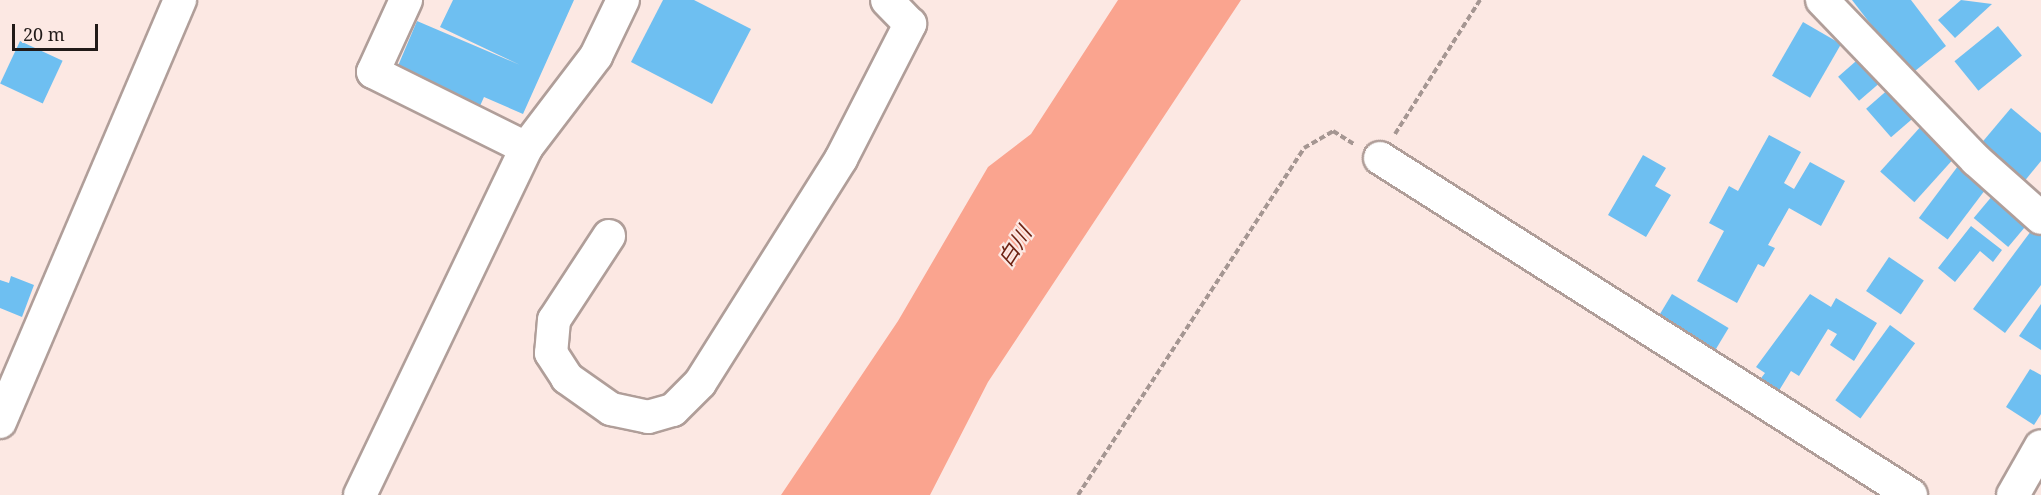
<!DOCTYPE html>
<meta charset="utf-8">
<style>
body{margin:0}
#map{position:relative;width:2041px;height:495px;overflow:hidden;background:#fce8e3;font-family:"Noto Serif","Noto Sans JP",serif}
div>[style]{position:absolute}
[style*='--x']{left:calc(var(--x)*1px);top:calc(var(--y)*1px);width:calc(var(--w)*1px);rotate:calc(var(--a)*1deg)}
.water>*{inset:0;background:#faa48f}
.building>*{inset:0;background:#6ebff1;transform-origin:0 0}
.path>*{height:4px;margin-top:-2px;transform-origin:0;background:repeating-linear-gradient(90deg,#a59692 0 6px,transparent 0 9px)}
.roads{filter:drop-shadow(2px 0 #b09e99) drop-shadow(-2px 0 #b09e99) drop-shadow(0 2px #b09e99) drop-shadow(0 -2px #b09e99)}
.minor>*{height:32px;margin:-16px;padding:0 16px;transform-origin:16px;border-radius:16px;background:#fff}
span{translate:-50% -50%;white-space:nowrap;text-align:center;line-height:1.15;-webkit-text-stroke:4.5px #fce8e3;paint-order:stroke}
.water-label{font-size:21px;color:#6d2212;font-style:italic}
.scale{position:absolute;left:12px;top:24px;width:86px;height:27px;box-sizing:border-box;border:3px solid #211a18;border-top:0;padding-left:8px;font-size:18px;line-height:21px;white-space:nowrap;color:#211a18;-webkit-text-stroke:4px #fce8e3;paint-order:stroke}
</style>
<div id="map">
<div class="water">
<i style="clip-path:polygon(1118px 0,1241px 0,988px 382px,930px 495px,781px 495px,898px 321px,988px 167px,1031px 134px)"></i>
</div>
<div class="building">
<i style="clip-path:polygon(453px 0,574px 0,523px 114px,484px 97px,476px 115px,392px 80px,417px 21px,520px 65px,440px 27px)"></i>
<i style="clip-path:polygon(663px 0,694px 0,751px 29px,712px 104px,631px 62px)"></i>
<i style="clip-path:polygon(1852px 0,1911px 0,1946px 46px,1910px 75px)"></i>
<i style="clip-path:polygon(1961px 0,1992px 4px,1955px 38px,1938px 20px)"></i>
<i style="left:1803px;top:22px;width:44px;height:62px;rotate:30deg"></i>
<i style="left:1998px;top:26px;width:38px;height:56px;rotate:51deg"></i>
<i style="left:20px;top:41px;width:47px;height:47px;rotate:25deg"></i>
<i style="left:1863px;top:55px;width:32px;height:33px;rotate:49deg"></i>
<i style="left:1891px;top:87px;width:38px;height:33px;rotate:49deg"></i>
<i style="clip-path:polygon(2011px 108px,2041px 133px,2041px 161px,2023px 183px,1979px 146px)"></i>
<i style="left:1923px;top:124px;width:46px;height:64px;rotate:42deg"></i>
<i style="clip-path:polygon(1769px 135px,1801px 152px,1784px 183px,1794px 189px,1810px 162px,1845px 181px,1821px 226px,1789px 208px,1768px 245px,1775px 248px,1764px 267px,1758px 264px,1737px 303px,1697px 281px,1724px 231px,1709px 223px,1729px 186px,1738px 191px)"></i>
<i style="clip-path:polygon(1643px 155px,1666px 168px,1655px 186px,1671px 195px,1646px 237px,1608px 215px)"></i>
<i style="left:1958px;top:166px;width:36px;height:65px;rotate:37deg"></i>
<i style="left:1993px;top:195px;width:45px;height:30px;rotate:40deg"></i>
<i style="clip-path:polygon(1971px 226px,2002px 250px,1993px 262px,1980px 251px,1955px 282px,1938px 268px)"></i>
<i style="clip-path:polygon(2034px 227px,2041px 233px,2041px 285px,2005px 333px,1973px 309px)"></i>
<i style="left:1889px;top:257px;width:42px;height:41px;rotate:34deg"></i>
<i style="clip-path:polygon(11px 276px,34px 285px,22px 317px,0 308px,0 280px,9px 283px)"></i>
<i style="left:1672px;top:294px;width:66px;height:42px;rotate:31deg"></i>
<i style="clip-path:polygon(1810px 294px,1831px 307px,1836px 298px,1877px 323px,1854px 361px,1830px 345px,1837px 334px,1828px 329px,1799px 376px,1791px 371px,1777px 394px,1758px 382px,1765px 373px,1756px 367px)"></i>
<i style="clip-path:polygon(2041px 304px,2041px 350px,2019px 336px)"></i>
<i style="left:1890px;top:325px;width:31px;height:93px;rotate:36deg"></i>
<i style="clip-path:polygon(2030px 369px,2041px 375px,2041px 414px,2034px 425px,2006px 407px)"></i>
</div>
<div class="path">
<i style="--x:1395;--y:134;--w:159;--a:-57.6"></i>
<i style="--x:1078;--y:495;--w:414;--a:-56.9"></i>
<i style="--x:1304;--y:148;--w:34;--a:-30"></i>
<i style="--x:1333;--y:131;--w:25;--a:32"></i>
</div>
<div class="roads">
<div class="minor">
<i style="--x:406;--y:0;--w:79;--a:114.6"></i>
<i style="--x:373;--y:72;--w:171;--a:26.4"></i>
<i style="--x:526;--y:148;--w:116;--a:-52.7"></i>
<i style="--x:596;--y:56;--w:62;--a:-64.3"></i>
<i style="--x:1822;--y:0;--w:222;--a:46.1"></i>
<i style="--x:1976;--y:160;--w:87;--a:41.7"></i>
<i style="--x:1380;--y:158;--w:629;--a:32.4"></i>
<i style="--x:609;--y:236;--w:100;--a:123.2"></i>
<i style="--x:554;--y:320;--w:33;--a:95"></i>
<i style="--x:551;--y:353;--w:30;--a:57"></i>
<i style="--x:567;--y:378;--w:54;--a:35.2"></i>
<i style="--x:611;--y:409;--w:38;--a:12"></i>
<i style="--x:648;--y:417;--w:26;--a:-16"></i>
<i style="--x:673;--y:410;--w:38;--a:-45"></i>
<i style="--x:700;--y:383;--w:265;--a:-57.8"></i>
<i style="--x:841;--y:159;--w:152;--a:-62.9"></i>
<i style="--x:910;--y:24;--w:33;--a:-134"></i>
<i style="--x:0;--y:422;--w:459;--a:-66.9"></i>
<i style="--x:360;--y:495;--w:385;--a:-64.4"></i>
<i style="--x:2013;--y:495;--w:56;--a:-60.3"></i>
</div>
</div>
<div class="water-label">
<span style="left:1014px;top:246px;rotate:-57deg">白川</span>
</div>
<div class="scale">20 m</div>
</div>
